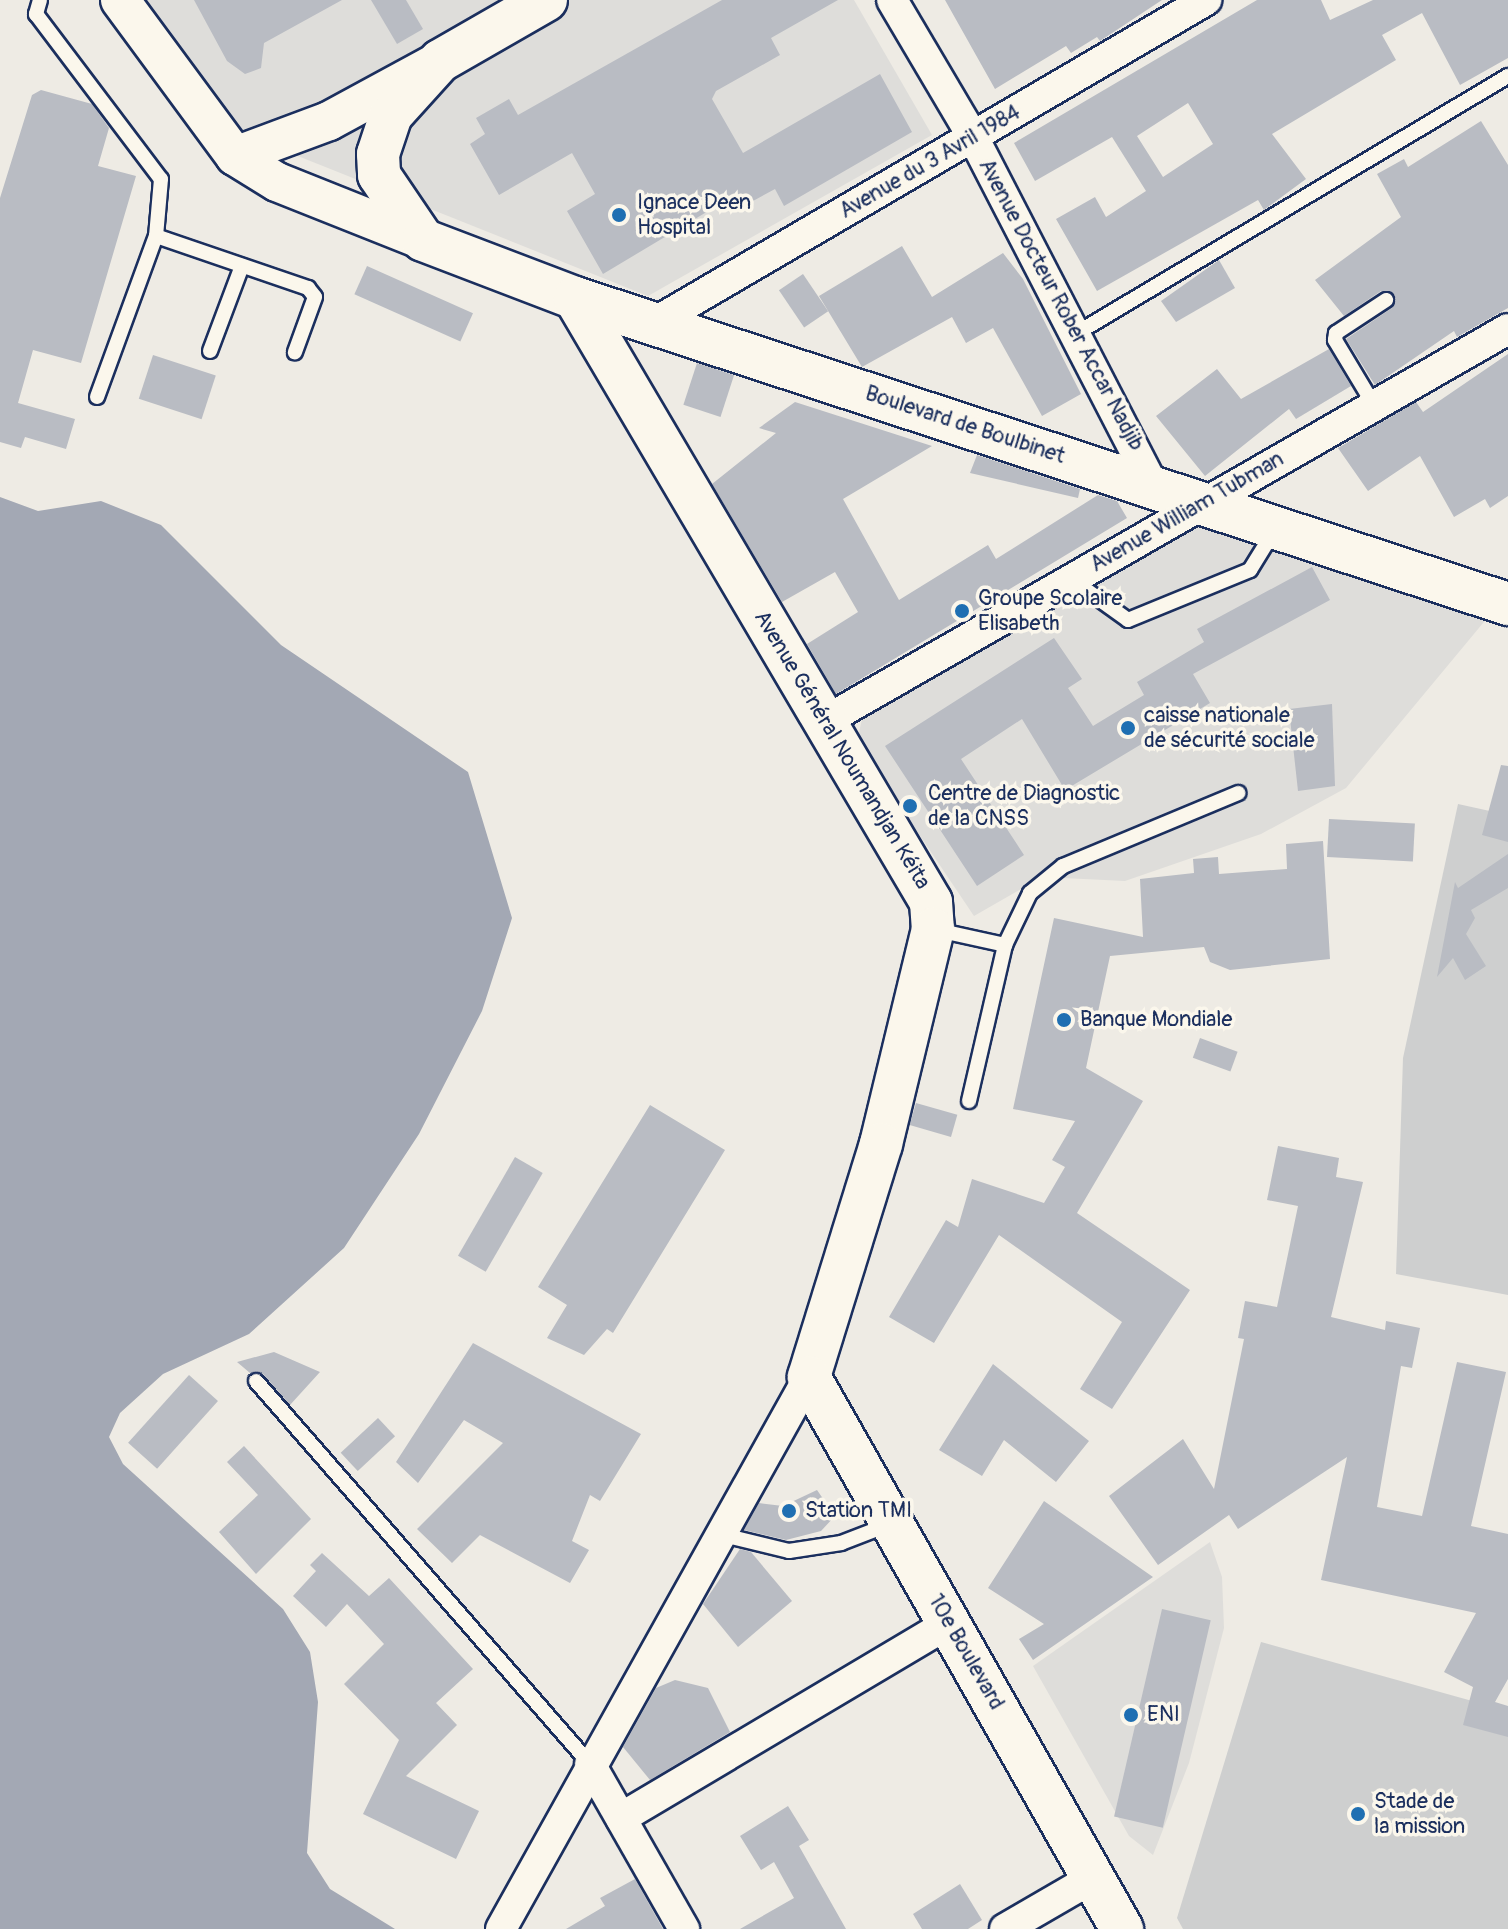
<!DOCTYPE html>
<meta charset="utf-8">
<style>
body{margin:0}
#map{position:relative;width:1508px;height:1929px;overflow:hidden;background:#eeebe4;font-family:Pangolin,sans-serif}
div>[style]{position:absolute}
[style*='--x']{left:calc(var(--x)*1px);top:calc(var(--y)*1px);width:calc(var(--w)*1px);rotate:calc(var(--a)*1deg)}
.built>*{inset:0;background:#deddda}
.green>*{inset:0;background:#cecfcf}
.water>*{inset:0;background:#a3a8b4}
.building>*{inset:0;background:#b9bcc3;transform-origin:0 0}
.roads{filter:drop-shadow(2px 0 #1b2f5e) drop-shadow(-2px 0 #1b2f5e) drop-shadow(0 2px #1b2f5e) drop-shadow(0 -2px #1b2f5e)}
.service>*{height:14px;margin:-7px;padding:0 7px;transform-origin:7px;border-radius:7px;background:#fbf7ec}
.minor>*{height:30px;margin:-15px;padding:0 15px;transform-origin:15px;border-radius:15px;background:#fbf7ec}
.tertiary>*{height:38px;margin:-19px;padding:0 19px;transform-origin:19px;border-radius:19px;background:#fbf7ec}
.secondary>*{height:42px;margin:-21px;padding:0 21px;transform-origin:21px;border-radius:21px;background:#fbf7ec}
.dots>*{width:22px;height:22px;translate:-50% -50%;box-sizing:border-box;border:4px solid #fbf7ec;border-radius:50%}
span{translate:-50% -50%;white-space:nowrap;text-align:center;line-height:1.15;-webkit-text-stroke:7px #fbf7ec;paint-order:stroke}
.street-label{font-size:22px;color:#1b2f5e}
.poi-label{font-size:22px;color:#1b2f5e}
.left{translate:0 -50%;text-align:left}
</style>
<div id="map">
<div class="built">
<i style="clip-path:polygon(143px 0,854px 0,932px 135px,648px 296px,213px 122px)"></i>
<i style="clip-path:polygon(1195px 514px,1498px 605px,1346px 788px,1261px 834px,1125px 881px,1042px 877px,974px 916px,857px 742px,863px 714px)"></i>
<i style="clip-path:polygon(1210px 1542px,1222px 1577px,1224px 1628px,1189px 1763px,1153px 1855px,1129px 1836px,1033px 1666px)"></i>
</div>
<div class="green">
<i style="clip-path:polygon(1458px 804px,1508px 815px,1508px 1295px,1396px 1274px,1403px 1058px)"></i>
<i style="clip-path:polygon(1261px 1642px,1508px 1711px,1508px 1929px,1183px 1929px,1177px 1918px)"></i>
</div>
<div class="water">
<i style="clip-path:polygon(0 497px,38px 511px,101px 501px,161px 525px,281px 645px,468px 772px,512px 918px,482px 1011px,419px 1134px,344px 1248px,249px 1334px,163px 1374px,120px 1413px,109px 1437px,123px 1464px,283px 1609px,310px 1652px,318px 1702px,307px 1853px,330px 1889px,395px 1929px,0 1929px)"></i>
</div>
<div class="building">
<i style="clip-path:polygon(194px 0,342px 0,264px 43px,261px 68px,245px 74px,227px 61px)"></i>
<i style="clip-path:polygon(371px 0,406px 0,423px 29px,397px 44px)"></i>
<i style="clip-path:polygon(722px 0,838px 0,771px 38px,780px 55px,716px 91px,712px 99px,743px 153px,880px 74px,912px 132px,784px 206px,775px 189px,742px 207px,735px 195px,603px 274px,567px 211px,595px 194px,572px 153px,499px 195px,470px 144px,485px 134px,476px 118px,509px 99px,518px 115px)"></i>
<i style="clip-path:polygon(945px 0,1162px 0,1100px 41px,1097px 37px,1071px 53px,1066px 46px,995px 89px)"></i>
<i style="clip-path:polygon(evenodd,1257px 0,1321px 0,1330px 20px,1373px 0,1508px 0,1508px 58px,1460px 85px,1422px 13px,1382px 35px,1396px 60px,1272px 134px,1306px 179px,1264px 210px,1258px 200px,1097px 291px,1056px 219px,1095px 197px,1106px 217px,1146px 191px,1112px 137px,1035px 181px,1014px 143px,1257px 0,1188px 103px,1213px 144px,1163px 177px,1137px 136px,1188px 103px)"></i>
<i style="clip-path:polygon(41px 90px,92px 104px,109px 128px,98px 166px,136px 176px,81px 363px,33px 350px,18px 403px,75px 419px,66px 449px,25px 437px,21px 448px,0 442px,0 198px,32px 95px)"></i>
<i style="clip-path:polygon(1481px 121px,1508px 165px,1508px 308px,1457px 337px,1454px 331px,1375px 385px,1346px 339px,1392px 308px,1395px 295px,1381px 291px,1344px 316px,1315px 280px,1401px 217px,1377px 174px,1404px 159px,1408px 167px)"></i>
<i style="clip-path:polygon(902px 246px,932px 297px,1003px 253px,1023px 279px,1081px 394px,1042px 416px,993px 328px,966px 343px,952px 317px,862px 367px,819px 296px)"></i>
<i style="clip-path:polygon(1219px 260px,1235px 288px,1176px 322px,1161px 301px)"></i>
<i style="left:367px;top:266px;width:116px;height:31px;rotate:24deg"></i>
<i style="left:803px;top:274px;width:45px;height:29px;rotate:56deg"></i>
<i style="clip-path:polygon(1329px 349px,1351px 386px,1296px 419px,1289px 409px,1205px 476px,1156px 416px,1217px 369px,1241px 399px)"></i>
<i style="clip-path:polygon(1508px 354px,1508px 496px,1490px 508px,1485px 499px,1454px 517px,1420px 456px,1368px 491px,1338px 448px,1416px 402px,1423px 412px)"></i>
<i style="left:153px;top:355px;width:66px;height:46px;rotate:18deg"></i>
<i style="left:697px;top:363px;width:39px;height:44px;rotate:18deg"></i>
<i style="clip-path:polygon(795px 402px,932px 446px,843px 499px,899px 600px,988px 545px,996px 559px,1098px 495px,1117px 501px,1127px 518px,836px 694px,807px 644px,858px 612px,835px 572px,782px 602px,712px 484px,776px 433px,759px 428px)"></i>
<i style="clip-path:polygon(977px 455px,1080px 489px,1078px 498px,970px 473px)"></i>
<i style="clip-path:polygon(1312px 567px,1330px 600px,1193px 674px,1210px 703px,1065px 790px,1022px 719px,961px 759px,1024px 855px,977px 886px,885px 746px,1054px 638px,1082px 679px,1068px 688px,1093px 726px,1144px 695px,1137px 682px,1204px 642px,1197px 629px)"></i>
<i style="clip-path:polygon(1332px 704px,1335px 786px,1298px 791px,1289px 709px)"></i>
<i style="clip-path:polygon(1501px 765px,1508px 766px,1508px 842px,1482px 835px)"></i>
<i style="left:1329px;top:819px;width:86px;height:38px;rotate:3deg"></i>
<i style="clip-path:polygon(1323px 841px,1330px 959px,1230px 970px,1210px 962px,1204px 947px,1110px 956px,1086px 1068px,1143px 1101px,1077px 1213px,1190px 1290px,1112px 1409px,1080px 1389px,1122px 1322px,999px 1235px,934px 1343px,889px 1317px,946px 1220px,958px 1227px,972px 1179px,1044px 1203px,1065px 1167px,1052px 1160px,1075px 1121px,1013px 1109px,1054px 918px,1143px 937px,1140px 879px,1194px 873px,1193px 859px,1218px 857px,1219px 874px,1287px 869px,1286px 844px)"></i>
<i style="clip-path:polygon(1508px 854px,1508px 888px,1471px 910px,1475px 918px,1466px 934px,1486px 966px,1465px 980px,1453px 958px,1437px 977px,1455px 882px,1458px 888px)"></i>
<i style="left:1200px;top:1038px;width:40px;height:21px;rotate:20deg"></i>
<i style="left:916px;top:1103px;width:43px;height:23px;rotate:16deg"></i>
<i style="clip-path:polygon(650px 1105px,725px 1150px,613px 1333px,607px 1329px,584px 1355px,547px 1338px,567px 1305px,538px 1287px)"></i>
<i style="clip-path:polygon(1278px 1146px,1339px 1158px,1336px 1177px,1363px 1182px,1331px 1317px,1385px 1330px,1386px 1321px,1420px 1328px,1412px 1368px,1401px 1366px,1377px 1507px,1422px 1516px,1457px 1362px,1506px 1372px,1471px 1526px,1508px 1534px,1508px 1679px,1495px 1702px,1508px 1706px,1508px 1737px,1463px 1725px,1473px 1687px,1444px 1672px,1476px 1613px,1321px 1580px,1347px 1457px,1238px 1529px,1229px 1515px,1158px 1565px,1109px 1496px,1183px 1439px,1214px 1489px,1244px 1339px,1238px 1338px,1245px 1301px,1277px 1307px,1298px 1206px,1267px 1200px)"></i>
<i style="left:515px;top:1157px;width:32px;height:114px;rotate:30deg"></i>
<i style="clip-path:polygon(473px 1343px,641px 1434px,600px 1501px,590px 1495px,572px 1541px,589px 1550px,570px 1583px,480px 1535px,452px 1563px,417px 1529px,503px 1443px,464px 1420px,418px 1483px,396px 1462px)"></i>
<i style="clip-path:polygon(274px 1352px,320px 1372px,290px 1405px,263px 1374px,250px 1373px,237px 1362px)"></i>
<i style="clip-path:polygon(993px 1364px,1089px 1441px,1056px 1482px,1004px 1440px,982px 1476px,939px 1450px)"></i>
<i style="left:189px;top:1375px;width:39px;height:91px;rotate:42deg"></i>
<i style="left:378px;top:1418px;width:25px;height:51px;rotate:47deg"></i>
<i style="clip-path:polygon(244px 1446px,311px 1519px,256px 1574px,219px 1532px,258px 1495px,227px 1462px)"></i>
<i style="clip-path:polygon(817px 1490px,835px 1516px,821px 1531px,786px 1540px,744px 1530px,759px 1503px,783px 1506px)"></i>
<i style="clip-path:polygon(1044px 1501px,1153px 1577px,1033px 1660px,1019px 1639px,1044px 1624px,988px 1588px)"></i>
<i style="clip-path:polygon(740px 1549px,751px 1552px,792px 1601px,738px 1647px,703px 1604px)"></i>
<i style="clip-path:polygon(322px 1553px,369px 1596px,389px 1578px,473px 1669px,436px 1703px,457px 1725px,406px 1776px,479px 1811px,456px 1859px,363px 1814px,399px 1740px,344px 1684px,384px 1644px,347px 1604px,326px 1627px,293px 1596px,316px 1571px,310px 1565px)"></i>
<i style="left:1162px;top:1609px;width:50px;height:213px;rotate:13deg"></i>
<i style="clip-path:polygon(675px 1680px,708px 1688px,730px 1732px,650px 1780px,623px 1747px,656px 1688px)"></i>
<i style="clip-path:polygon(788px 1806px,809px 1840px,799px 1846px,846px 1929px,740px 1929px,794px 1898px,774px 1862px,761px 1870px,740px 1836px)"></i>
<i style="clip-path:polygon(635px 1879px,663px 1929px,566px 1929px,605px 1906px,600px 1898px)"></i>
<i style="clip-path:polygon(960px 1884px,982px 1920px,968px 1929px,922px 1929px,913px 1914px)"></i>
</div>
<div class="roads">
<div class="service">
<i style="--x:40;--y:0;--w:15;--a:106"></i>
<i style="--x:36;--y:14;--w:207;--a:52.9"></i>
<i style="--x:161;--y:179;--w:57;--a:95"></i>
<i style="--x:156;--y:236;--w:161;--a:18.9"></i>
<i style="--x:308;--y:288;--w:11;--a:52"></i>
<i style="--x:315;--y:297;--w:59;--a:110"></i>
<i style="--x:1077;--y:333;--w:502;--a:-30.81"></i>
<i style="--x:210;--y:351;--w:91;--a:-69.4"></i>
<i style="--x:97;--y:397;--w:171;--a:-69.9"></i>
<i style="--x:1374;--y:405;--w:76;--a:-121"></i>
<i style="--x:1335;--y:340;--w:7;--a:-82"></i>
<i style="--x:1336;--y:333;--w:60;--a:-33.4"></i>
<i style="--x:1071;--y:579;--w:70;--a:35.7"></i>
<i style="--x:1128;--y:620;--w:132;--a:-22.3"></i>
<i style="--x:1250;--y:570;--w:46;--a:-58.4"></i>
<i style="--x:937;--y:930;--w:70;--a:12.4"></i>
<i style="--x:1005;--y:945;--w:58;--a:-64.3"></i>
<i style="--x:1030;--y:893;--w:43;--a:-39.3"></i>
<i style="--x:1063;--y:866;--w:190;--a:-22.6"></i>
<i style="--x:969;--y:1101;--w:160;--a:-77"></i>
<i style="--x:256;--y:1381;--w:508;--a:48.91"></i>
<i style="--x:719;--y:1534;--w:72;--a:13.7"></i>
<i style="--x:789;--y:1551;--w:53;--a:-8.7"></i>
<i style="--x:841;--y:1543;--w:50;--a:-21"></i>
</div>
<div class="minor">
<i style="--x:892;--y:0;--w:159;--a:59.4"></i>
<i style="--x:973;--y:137;--w:394;--a:62.7"></i>
<i style="--x:654;--y:323;--w:640;--a:-30.33"></i>
<i style="--x:825;--y:721;--w:787;--a:-29.85"></i>
<i style="--x:590;--y:1764;--w:190;--a:60.3"></i>
<i style="--x:621;--y:1818;--w:382;--a:-30.7"></i>
<i style="--x:501;--y:1929;--w:632;--a:-60.84"></i>
<i style="--x:1005;--y:1929;--w:102;--a:-30.1"></i>
</div>
<div class="tertiary">
<i style="--x:120;--y:0;--w:194;--a:53.6"></i>
<i style="--x:235;--y:156;--w:49;--a:31.8"></i>
<i style="--x:277;--y:182;--w:157;--a:21.7"></i>
<i style="--x:235;--y:156;--w:100;--a:-20.4"></i>
<i style="--x:329;--y:121;--w:119;--a:-28.5"></i>
</div>
<div class="secondary">
<i style="--x:546;--y:0;--w:122;--a:150.1"></i>
<i style="--x:440;--y:61;--w:73;--a:132.2"></i>
<i style="--x:391;--y:115;--w:41;--a:108.4"></i>
<i style="--x:378;--y:154;--w:21;--a:87"></i>
<i style="--x:379;--y:175;--w:78;--a:55.9"></i>
<i style="--x:423;--y:240;--w:163;--a:20.9"></i>
<i style="--x:575;--y:298;--w:982;--a:18.16"></i>
<i style="--x:575;--y:298;--w:701;--a:59.48"></i>
<i style="--x:931;--y:902;--w:27;--a:86"></i>
<i style="--x:933;--y:929;--w:221;--a:103.6"></i>
<i style="--x:881;--y:1144;--w:244;--a:107.2"></i>
<i style="--x:809;--y:1377;--w:635;--a:60.45"></i>
</div>
</div>
<div class="dots">
<i style="left:619px;top:215px;background:#1f6fb2"></i>
<i style="left:962px;top:611px;background:#1f6fb2"></i>
<i style="left:1128px;top:728px;background:#1f6fb2"></i>
<i style="left:910px;top:806px;background:#1f6fb2"></i>
<i style="left:1064px;top:1020px;background:#1f6fb2"></i>
<i style="left:789px;top:1511px;background:#1f6fb2"></i>
<i style="left:1131px;top:1715px;background:#1f6fb2"></i>
<i style="left:1358px;top:1814px;background:#1f6fb2"></i>
</div>
<div class="street-label">
<span style="left:930px;top:162px;rotate:-30deg">Avenue du 3 Avril 1984</span>
<span style="left:1061px;top:305px;rotate:62deg">Avenue Docteur Rober Accar Nadjib</span>
<span style="left:965px;top:425px;rotate:18deg">Boulevard de Boulbinet</span>
<span style="left:1187px;top:512px;rotate:-30deg">Avenue William Tubman</span>
<span style="left:842px;top:750px;rotate:59deg">Avenue Général Noumandjan Kéita</span>
<span style="left:966px;top:1652px;rotate:60deg">10e Boulevard</span>
</div>
<div class="poi-label">
<span class="left" style="left:637px;top:215px">Ignace Deen<br>Hospital</span>
<span class="left" style="left:978px;top:611px">Groupe Scolaire<br>Elisabeth</span>
<span class="left" style="left:1144px;top:728px">caisse nationale<br>de sécurité sociale</span>
<span class="left" style="left:928px;top:806px">Centre de Diagnostic<br>de la CNSS</span>
<span class="left" style="left:1080px;top:1020px">Banque Mondiale</span>
<span class="left" style="left:805px;top:1511px">Station TMI</span>
<span class="left" style="left:1147px;top:1715px">ENI</span>
<span class="left" style="left:1374px;top:1814px">Stade de<br>la mission</span>
</div>
</div>
